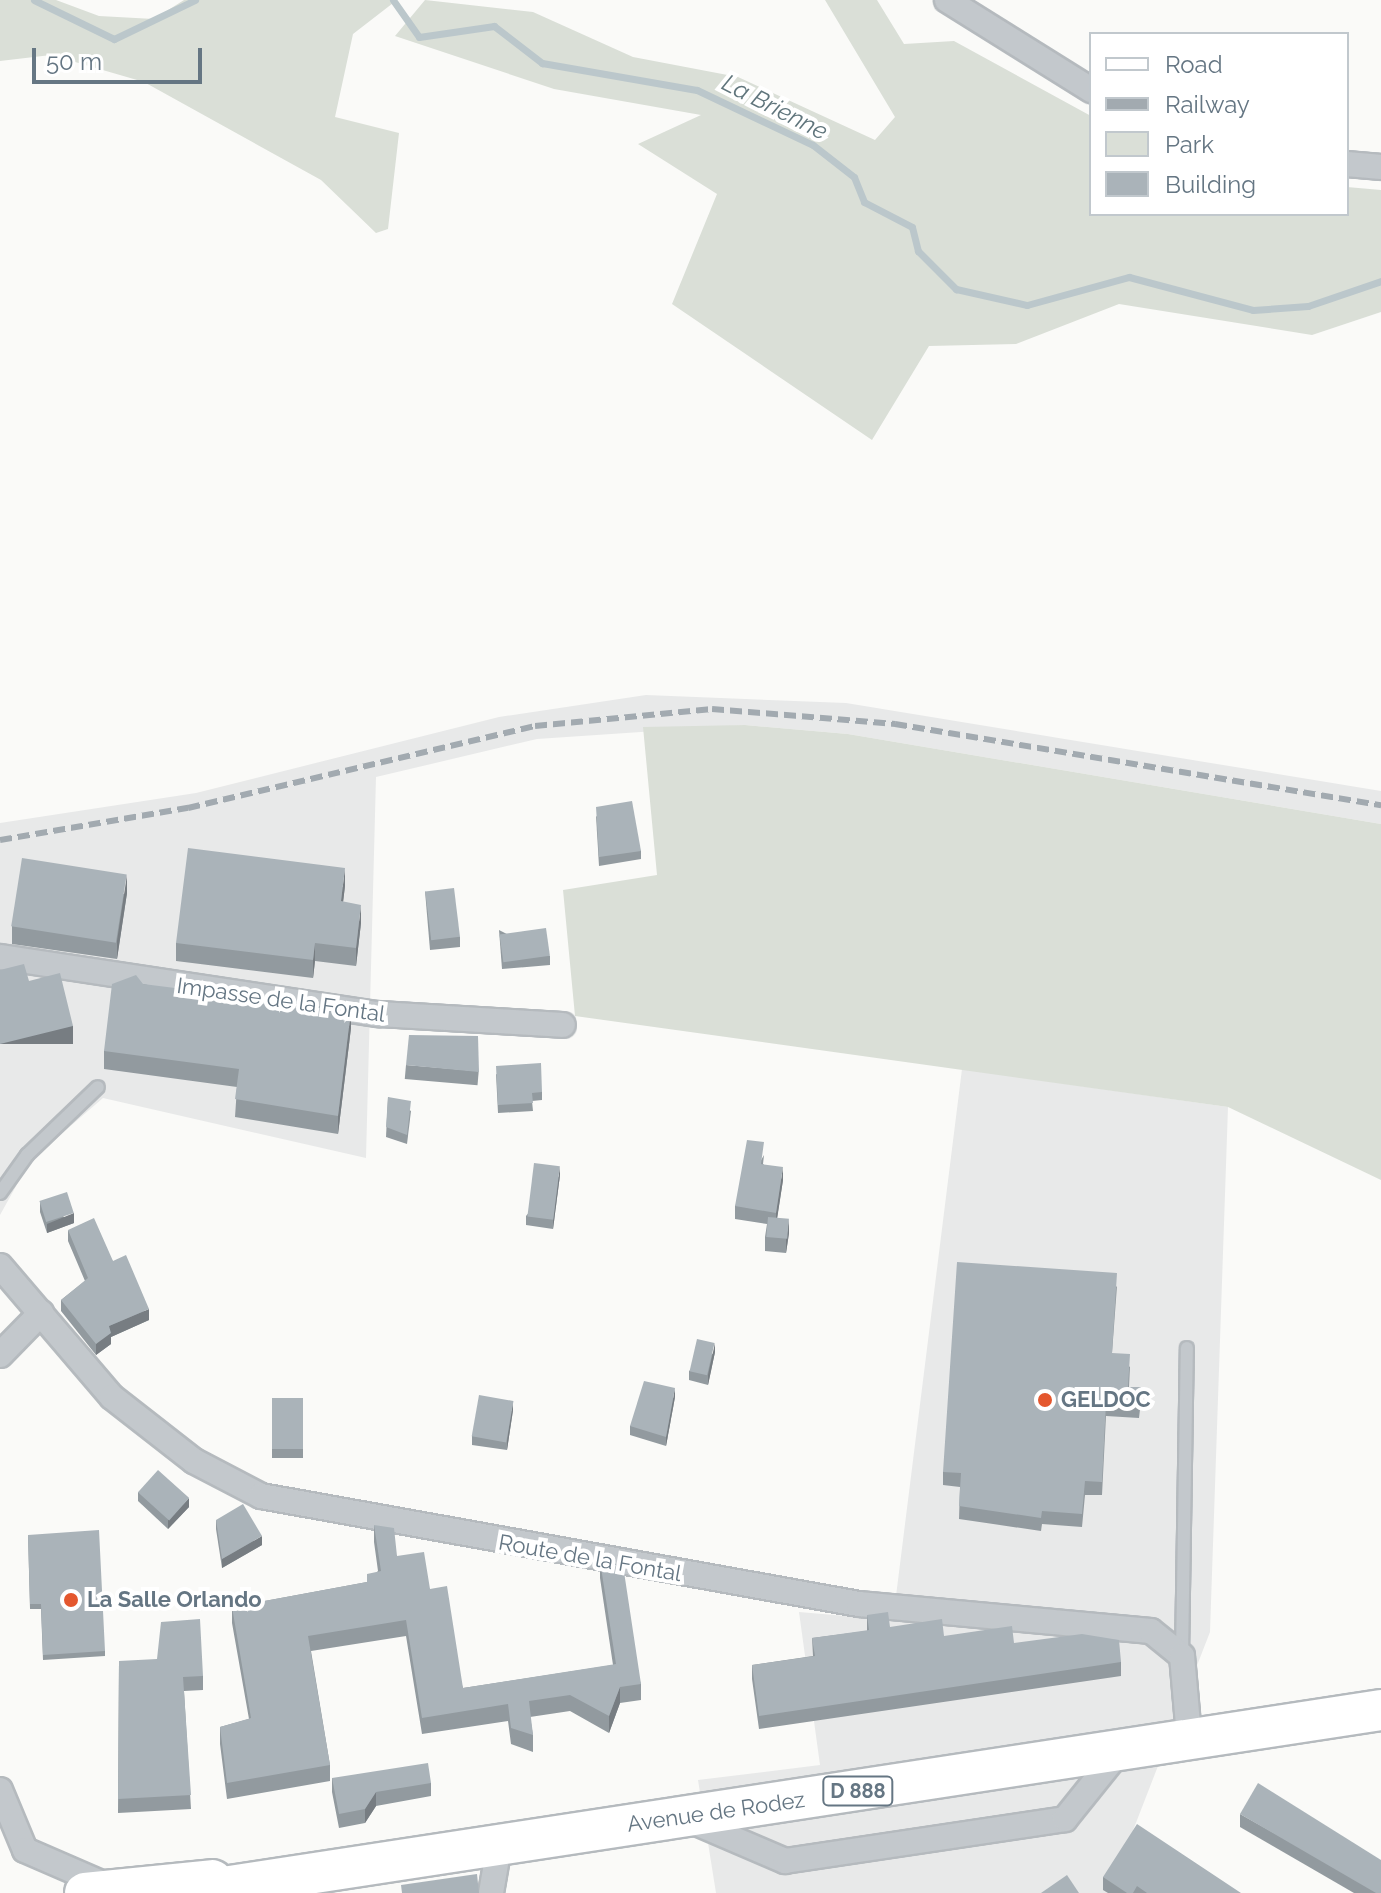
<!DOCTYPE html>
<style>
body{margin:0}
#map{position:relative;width:1381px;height:1893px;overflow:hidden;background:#fafaf8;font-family:Raleway,sans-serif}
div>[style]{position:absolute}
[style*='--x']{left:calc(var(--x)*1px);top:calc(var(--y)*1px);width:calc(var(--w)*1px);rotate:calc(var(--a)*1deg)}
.built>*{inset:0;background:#e8e9e9}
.green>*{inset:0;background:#dadfd7}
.stream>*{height:7px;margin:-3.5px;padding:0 3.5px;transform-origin:3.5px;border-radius:3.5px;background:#bbc7cb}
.roads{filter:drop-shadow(2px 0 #b5babe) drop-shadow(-2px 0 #b5babe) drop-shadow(0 2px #b5babe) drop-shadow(0 -2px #b5babe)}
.service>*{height:12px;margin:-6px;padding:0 6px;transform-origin:6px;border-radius:6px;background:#c3c8cc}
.minor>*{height:24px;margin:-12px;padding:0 12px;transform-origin:12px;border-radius:12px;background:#c3c8cc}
.primary>*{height:40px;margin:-20px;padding:0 20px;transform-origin:20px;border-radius:20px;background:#fff}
.rail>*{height:6px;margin-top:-3px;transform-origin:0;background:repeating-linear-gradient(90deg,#a2aab0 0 12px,transparent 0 18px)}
.wall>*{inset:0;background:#929a9f;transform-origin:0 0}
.shaded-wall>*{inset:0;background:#777d82;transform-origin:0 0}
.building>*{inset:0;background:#aab3b9;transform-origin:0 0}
.dots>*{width:22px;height:22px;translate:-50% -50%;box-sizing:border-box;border:4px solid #fff;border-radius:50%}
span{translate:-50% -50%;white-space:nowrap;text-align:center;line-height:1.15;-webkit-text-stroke:8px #fff;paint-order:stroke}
.shield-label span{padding:2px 6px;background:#fff;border:2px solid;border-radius:6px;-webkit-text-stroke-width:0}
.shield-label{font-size:20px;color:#657683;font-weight:700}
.street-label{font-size:22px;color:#657683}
.poi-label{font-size:22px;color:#657683;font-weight:700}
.left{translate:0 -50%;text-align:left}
.water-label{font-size:24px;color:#60757c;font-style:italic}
.legend{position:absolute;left:1089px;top:32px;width:260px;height:184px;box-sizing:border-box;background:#fff;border:2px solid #c1c8cd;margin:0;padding:10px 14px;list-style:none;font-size:24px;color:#657683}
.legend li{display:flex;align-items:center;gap:16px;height:40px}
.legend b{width:40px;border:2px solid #c1c8cd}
.scale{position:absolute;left:32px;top:48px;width:170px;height:36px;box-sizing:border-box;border:4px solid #657683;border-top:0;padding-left:10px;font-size:24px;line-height:28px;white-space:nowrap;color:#657683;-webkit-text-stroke:6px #fff;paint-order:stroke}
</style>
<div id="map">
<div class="built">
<i style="clip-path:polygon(646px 695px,846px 703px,1381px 791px,1381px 824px,848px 734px,745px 725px,537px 739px,376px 777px,366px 1158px,103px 1098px,30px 1161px,0 1215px,0 823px,196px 793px,499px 717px)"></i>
<i style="clip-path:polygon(962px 1069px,1228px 1107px,1210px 1632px,1132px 1833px,1219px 1893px,716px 1893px,698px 1780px,820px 1765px,799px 1612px,893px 1620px)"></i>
</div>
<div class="green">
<i style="clip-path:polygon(0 0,56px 0,99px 16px,154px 19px,184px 0,397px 0,353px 34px,335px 117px,399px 133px,388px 229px,376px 233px,321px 180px,144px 82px,51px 55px,0 61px)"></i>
<i style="clip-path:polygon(425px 0,533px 12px,633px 57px,738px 77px,875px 140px,895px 117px,825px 0,877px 0,904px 44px,954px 41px,1091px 116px,1091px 214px,1347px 214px,1347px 187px,1381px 190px,1381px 312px,1312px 335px,1119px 304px,1016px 344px,929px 346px,872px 440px,672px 304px,717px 194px,638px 144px,701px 115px,554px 89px,395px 36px)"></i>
<i style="clip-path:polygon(745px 725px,848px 734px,1381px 824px,1381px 1180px,1228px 1107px,575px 1016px,563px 890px,657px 875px,643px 727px)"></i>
</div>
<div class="stream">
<i style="--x:34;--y:0;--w:89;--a:26"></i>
<i style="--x:114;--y:39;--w:90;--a:-25.7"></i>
<i style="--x:393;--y:0;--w:45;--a:54.9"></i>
<i style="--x:419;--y:37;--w:76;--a:-8.3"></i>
<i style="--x:494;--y:26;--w:61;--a:37.6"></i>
<i style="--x:542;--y:63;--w:157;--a:9.9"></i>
<i style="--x:697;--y:90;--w:128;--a:25.4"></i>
<i style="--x:813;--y:145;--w:52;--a:38"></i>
<i style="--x:854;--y:177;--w:27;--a:68"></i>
<i style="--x:864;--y:202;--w:54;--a:27.5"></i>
<i style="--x:912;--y:227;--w:25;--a:76"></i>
<i style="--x:918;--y:251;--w:54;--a:45"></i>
<i style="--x:956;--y:289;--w:73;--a:12.7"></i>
<i style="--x:1027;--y:305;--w:106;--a:-15.4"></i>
<i style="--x:1129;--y:277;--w:128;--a:14.9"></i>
<i style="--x:1253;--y:310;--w:55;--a:-4.2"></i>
<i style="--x:1308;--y:306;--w:77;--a:-18.9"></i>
</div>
<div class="roads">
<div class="service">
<i style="--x:0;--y:1193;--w:47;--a:-54.6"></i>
<i style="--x:27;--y:1155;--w:98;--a:-43.8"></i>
<i style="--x:1182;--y:1656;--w:308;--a:-89.1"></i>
</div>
<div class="minor">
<i style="--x:947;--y:0;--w:170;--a:32"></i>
<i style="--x:1347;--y:164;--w:34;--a:5"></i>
<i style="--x:0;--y:957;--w:383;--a:8.6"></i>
<i style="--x:379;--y:1014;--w:184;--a:3.4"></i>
<i style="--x:0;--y:1266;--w:172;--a:49.5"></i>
<i style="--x:112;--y:1397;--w:104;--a:38"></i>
<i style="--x:194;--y:1461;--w:76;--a:27.6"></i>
<i style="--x:261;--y:1496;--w:608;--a:10.24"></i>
<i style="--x:859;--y:1604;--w:293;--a:5.3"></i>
<i style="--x:1151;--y:1631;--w:40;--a:39"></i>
<i style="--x:1182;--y:1656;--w:80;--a:85"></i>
<i style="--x:0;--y:1355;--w:59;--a:-45.7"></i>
<i style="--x:0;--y:1790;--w:65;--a:67.4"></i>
<i style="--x:25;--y:1850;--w:93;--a:23.5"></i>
<i style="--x:687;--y:1819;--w:107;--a:23.2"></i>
<i style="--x:785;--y:1861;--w:283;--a:-8.5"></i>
<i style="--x:1065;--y:1819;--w:90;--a:-51.3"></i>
<i style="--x:491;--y:1893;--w:53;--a:-80.2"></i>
</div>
<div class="primary">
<i style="--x:85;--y:1893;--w:128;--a:-5.8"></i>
<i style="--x:184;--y:1893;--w:1211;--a:-8.69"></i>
</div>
</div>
<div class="rail">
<i style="--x:0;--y:840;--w:191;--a:-9.7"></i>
<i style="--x:188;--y:808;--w:357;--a:-13.3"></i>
<i style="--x:535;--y:726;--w:178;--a:-5.5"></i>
<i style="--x:712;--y:709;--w:184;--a:4.7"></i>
<i style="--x:895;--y:724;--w:493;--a:9.5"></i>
</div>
<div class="wall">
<i style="clip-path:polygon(596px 816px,641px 851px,641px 859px,599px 866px)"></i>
<i style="clip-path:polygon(345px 886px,343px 902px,361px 923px,356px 966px,315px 961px,313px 978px,176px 961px,176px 943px)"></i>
<i style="clip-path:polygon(425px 891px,460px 937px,460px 947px,430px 950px)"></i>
<i style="clip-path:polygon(127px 893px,117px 959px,12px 944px,12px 926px)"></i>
<i style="clip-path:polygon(499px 930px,550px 956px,550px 965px,502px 969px)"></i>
<i style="clip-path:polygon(143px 984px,351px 1028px,338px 1134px,235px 1117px,237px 1087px,104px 1069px,104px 1051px)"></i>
<i style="left:406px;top:1065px;width:73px;height:14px;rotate:5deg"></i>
<i style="clip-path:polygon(496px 1074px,542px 1092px,542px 1100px,532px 1101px,533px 1111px,498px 1113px)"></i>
<i style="clip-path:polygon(388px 1097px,411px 1111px,407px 1144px,386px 1137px)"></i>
<i style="clip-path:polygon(764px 1155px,763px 1164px,783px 1180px,777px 1218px,789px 1233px,786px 1253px,765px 1251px,765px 1237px,767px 1224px,735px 1219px,735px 1206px)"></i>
<i style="clip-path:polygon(560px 1175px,553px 1229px,526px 1225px,526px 1216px)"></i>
<i style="clip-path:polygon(40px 1202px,74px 1223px,47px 1233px,40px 1212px)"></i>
<i style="clip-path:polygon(68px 1230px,113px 1261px,149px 1320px,111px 1337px,111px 1344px,96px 1355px,61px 1311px,61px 1300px,85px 1281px,68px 1241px)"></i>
<i style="clip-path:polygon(1117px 1286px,1112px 1353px,1130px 1367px,1129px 1387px,1141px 1401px,1139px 1418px,1106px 1416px,1102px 1495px,1085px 1495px,1082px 1527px,1042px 1524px,1041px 1531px,959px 1519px,960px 1487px,943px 1485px,943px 1472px)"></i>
<i style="clip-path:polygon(715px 1352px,708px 1385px,689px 1380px,689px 1371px)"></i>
<i style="clip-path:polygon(675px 1397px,666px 1446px,630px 1435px,630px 1426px)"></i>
<i style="left:272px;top:1398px;width:31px;height:60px"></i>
<i style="clip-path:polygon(513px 1410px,507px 1450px,472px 1445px,472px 1436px)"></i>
<i style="clip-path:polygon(138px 1492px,189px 1507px,168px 1529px,138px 1501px)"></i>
<i style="clip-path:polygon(216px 1520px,262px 1545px,222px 1568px,216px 1529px)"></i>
<i style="clip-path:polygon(374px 1525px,397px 1556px,430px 1589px,463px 1688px,613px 1665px,600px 1578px,600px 1561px,641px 1684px,641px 1700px,620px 1703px,609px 1733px,570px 1711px,530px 1717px,533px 1735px,533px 1752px,511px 1744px,508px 1721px,422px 1734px,406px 1636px,311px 1651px,330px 1765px,330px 1781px,227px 1799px,220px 1744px,220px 1727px,249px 1719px,232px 1623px,232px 1607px,367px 1582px,378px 1571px,374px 1542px)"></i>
<i style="clip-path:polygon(28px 1535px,105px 1651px,105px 1656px,43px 1660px,41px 1609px,30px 1609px)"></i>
<i style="clip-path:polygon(867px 1615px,890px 1627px,944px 1636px,1014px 1643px,1121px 1662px,1121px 1676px,759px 1729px,752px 1679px,752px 1665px,813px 1656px,812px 1638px,867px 1631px)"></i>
<i style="clip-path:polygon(119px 1661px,203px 1676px,203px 1690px,184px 1691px,191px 1809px,118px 1813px)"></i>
<i style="clip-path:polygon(332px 1778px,431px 1783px,431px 1796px,376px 1806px,365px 1823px,339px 1828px,332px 1792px)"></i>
<i style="clip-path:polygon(1240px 1814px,1381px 1893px,1354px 1893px,1240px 1827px)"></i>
<i style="clip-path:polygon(1103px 1877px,1241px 1893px,1108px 1893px,1103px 1890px)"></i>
</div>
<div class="shaded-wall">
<i style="clip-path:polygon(345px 868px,345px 886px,341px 919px,341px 901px)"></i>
<i style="clip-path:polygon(127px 875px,127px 893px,117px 959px,117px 941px)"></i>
<i style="clip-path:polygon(361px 905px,361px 923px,356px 966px,356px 948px)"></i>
<i style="clip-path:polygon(315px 943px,315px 961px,313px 978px,313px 960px)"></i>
<i style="clip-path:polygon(351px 1010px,351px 1028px,338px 1134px,338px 1116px)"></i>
<i style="left:73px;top:1026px;width:18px;height:75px;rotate:90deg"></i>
<i style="clip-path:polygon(560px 1166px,560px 1175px,553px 1229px,553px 1220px)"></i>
<i style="clip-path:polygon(783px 1167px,783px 1180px,776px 1226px,776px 1213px)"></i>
<i style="clip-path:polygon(74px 1213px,74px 1223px,47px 1233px,47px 1224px)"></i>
<i style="clip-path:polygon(789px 1219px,789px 1233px,786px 1253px,786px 1240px)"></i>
<i style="clip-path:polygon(149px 1309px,149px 1320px,111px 1337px,111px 1344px,96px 1355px,96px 1344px,109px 1326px)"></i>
<i style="clip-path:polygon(715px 1343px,715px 1352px,708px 1385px,708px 1375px)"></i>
<i style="clip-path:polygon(675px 1388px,675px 1397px,666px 1446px,666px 1437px)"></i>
<i style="clip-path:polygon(513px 1401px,513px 1410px,507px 1450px,507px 1441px)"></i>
<i style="clip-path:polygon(189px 1498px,189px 1507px,168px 1529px,168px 1520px)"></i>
<i style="clip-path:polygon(262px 1536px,262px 1545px,222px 1568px,222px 1559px)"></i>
<i style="clip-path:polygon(620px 1687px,620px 1703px,609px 1733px,609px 1716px)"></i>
<i style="clip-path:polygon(376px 1792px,376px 1806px,365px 1823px,365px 1809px)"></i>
</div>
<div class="building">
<i style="clip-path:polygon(632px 801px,641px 851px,599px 857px,596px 807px)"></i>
<i style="clip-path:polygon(188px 848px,345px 868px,341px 901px,361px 905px,356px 948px,315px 943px,313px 960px,176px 943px)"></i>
<i style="left:22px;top:858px;width:106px;height:69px;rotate:9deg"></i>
<i style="left:454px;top:888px;width:49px;height:29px;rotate:83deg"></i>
<i style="left:546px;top:928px;width:28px;height:47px;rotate:82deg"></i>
<i style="clip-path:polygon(24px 964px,29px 981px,60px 973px,73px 1026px,0 1044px,0 970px)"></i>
<i style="clip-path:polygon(136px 975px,143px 984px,351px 1010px,338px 1116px,235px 1099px,239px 1069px,104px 1051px,112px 984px)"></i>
<i style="clip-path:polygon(409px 1035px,478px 1036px,479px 1072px,406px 1065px)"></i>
<i style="clip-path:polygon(541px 1063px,542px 1092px,532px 1093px,533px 1103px,498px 1105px,496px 1066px)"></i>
<i style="clip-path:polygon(388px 1097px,411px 1101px,407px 1135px,386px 1127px)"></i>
<i style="clip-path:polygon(747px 1140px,764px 1142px,761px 1164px,783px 1167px,776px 1213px,735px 1206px)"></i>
<i style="left:534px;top:1163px;width:26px;height:54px;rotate:7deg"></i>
<i style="left:67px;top:1192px;width:22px;height:29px;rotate:72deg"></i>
<i style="left:768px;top:1217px;width:21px;height:20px;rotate:5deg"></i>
<i style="clip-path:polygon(94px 1218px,113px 1261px,126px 1255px,149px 1309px,109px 1326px,111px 1333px,96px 1344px,61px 1300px,88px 1278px,68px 1230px)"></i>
<i style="clip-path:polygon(957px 1262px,1117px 1273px,1112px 1353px,1130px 1354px,1128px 1387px,1141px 1387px,1139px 1405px,1106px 1403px,1102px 1482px,1085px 1481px,1082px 1514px,1042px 1511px,1041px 1518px,959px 1506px,961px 1473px,943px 1472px)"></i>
<i style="left:697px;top:1339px;width:18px;height:33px;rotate:13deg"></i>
<i style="clip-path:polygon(644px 1381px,675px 1388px,666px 1437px,630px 1426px)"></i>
<i style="left:479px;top:1395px;width:35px;height:42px;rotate:10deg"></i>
<i style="left:272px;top:1398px;width:31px;height:51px"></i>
<i style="left:158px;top:1470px;width:42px;height:30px;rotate:42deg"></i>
<i style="clip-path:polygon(243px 1504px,262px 1536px,222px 1559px,216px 1520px)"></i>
<i style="clip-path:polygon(374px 1525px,394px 1528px,397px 1556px,424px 1552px,430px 1589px,447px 1586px,463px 1688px,616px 1664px,600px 1561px,623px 1565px,641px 1684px,620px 1687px,609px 1716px,570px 1695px,529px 1701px,533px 1735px,511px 1728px,508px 1704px,422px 1718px,406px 1620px,308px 1636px,330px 1765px,227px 1783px,220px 1727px,251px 1718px,232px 1607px,367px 1582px,367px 1574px,381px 1571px)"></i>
<i style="clip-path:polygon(99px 1530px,105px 1651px,43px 1655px,41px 1604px,30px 1604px,28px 1535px)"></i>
<i style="clip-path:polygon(888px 1612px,890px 1627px,942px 1619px,944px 1636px,1012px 1626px,1014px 1643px,1082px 1634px,1119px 1640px,1121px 1662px,759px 1716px,752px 1665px,815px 1656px,812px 1638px,869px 1630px,867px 1615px)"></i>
<i style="clip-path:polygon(200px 1619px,203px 1676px,183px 1677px,191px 1795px,118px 1799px,119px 1661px,157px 1659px,161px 1622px)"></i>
<i style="clip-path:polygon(428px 1763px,431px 1783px,376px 1792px,365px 1809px,339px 1814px,332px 1778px)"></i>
<i style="clip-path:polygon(1258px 1783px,1381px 1860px,1381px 1893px,1376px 1893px,1240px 1814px)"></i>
<i style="clip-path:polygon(1137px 1824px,1241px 1893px,1147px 1893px,1137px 1886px,1133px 1893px,1127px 1893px,1103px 1877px)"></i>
<i style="clip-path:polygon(477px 1874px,479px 1893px,402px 1893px,401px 1885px)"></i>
<i style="clip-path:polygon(1067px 1875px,1079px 1893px,1041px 1893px)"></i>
</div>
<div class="dots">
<i style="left:1045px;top:1400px;background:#e4572e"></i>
<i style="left:71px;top:1600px;background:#e4572e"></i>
</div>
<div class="shield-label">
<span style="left:858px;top:1791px">D 888</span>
</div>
<div class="street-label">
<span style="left:281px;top:1000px;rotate:8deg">Impasse de la Fontal</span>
<span style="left:590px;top:1558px;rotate:10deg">Route de la Fontal</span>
<span style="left:716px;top:1812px;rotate:-8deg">Avenue de Rodez</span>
</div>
<div class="poi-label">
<span class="left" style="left:1061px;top:1400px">GELDOC</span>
<span class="left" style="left:87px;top:1600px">La Salle Orlando</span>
</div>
<div class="water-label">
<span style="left:775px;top:107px;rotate:27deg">La Brienne</span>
</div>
<ul class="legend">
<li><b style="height:10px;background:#fff"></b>Road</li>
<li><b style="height:10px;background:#a2aab0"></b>Railway</li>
<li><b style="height:22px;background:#dadfd7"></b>Park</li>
<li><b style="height:22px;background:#aab3b9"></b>Building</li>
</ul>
<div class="scale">50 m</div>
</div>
